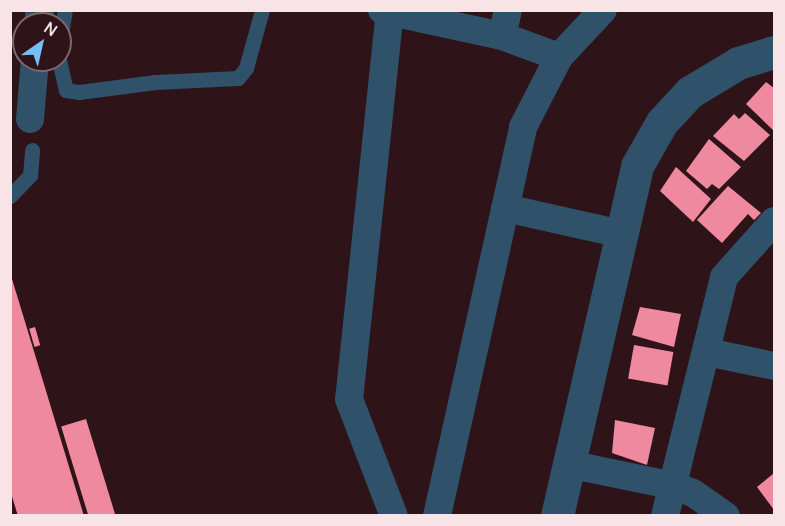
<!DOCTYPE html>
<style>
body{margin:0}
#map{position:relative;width:785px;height:526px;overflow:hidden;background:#2e1319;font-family:Manrope,sans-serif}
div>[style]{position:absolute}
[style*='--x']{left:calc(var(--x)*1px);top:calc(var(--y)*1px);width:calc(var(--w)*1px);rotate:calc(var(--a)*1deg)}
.building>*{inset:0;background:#ee899f;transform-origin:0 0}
.service>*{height:15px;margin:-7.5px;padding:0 7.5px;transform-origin:7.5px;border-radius:7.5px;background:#2f5169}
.minor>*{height:28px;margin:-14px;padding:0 14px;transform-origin:14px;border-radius:14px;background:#2f5169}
.tertiary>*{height:33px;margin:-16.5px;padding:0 16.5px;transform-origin:16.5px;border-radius:16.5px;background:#2f5169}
span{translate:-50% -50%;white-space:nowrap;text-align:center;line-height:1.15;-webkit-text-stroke:6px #2e1319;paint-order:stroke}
.frame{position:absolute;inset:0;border:12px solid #f8e3e7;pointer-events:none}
.north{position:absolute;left:12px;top:12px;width:60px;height:60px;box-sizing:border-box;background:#2e1319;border:2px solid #7f666b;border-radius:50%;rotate:34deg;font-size:16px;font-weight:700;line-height:24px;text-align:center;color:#f8e3e7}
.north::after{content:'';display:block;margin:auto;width:21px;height:27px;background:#74c0f6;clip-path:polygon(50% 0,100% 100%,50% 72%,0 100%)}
</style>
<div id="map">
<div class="building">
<i style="clip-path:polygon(766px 82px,774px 88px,774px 131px,746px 104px)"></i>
<i style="clip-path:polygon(745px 113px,770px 135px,744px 161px,713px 136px,734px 114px,739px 119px)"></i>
<i style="clip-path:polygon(709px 139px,741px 167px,719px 189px,712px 184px,707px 189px,686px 171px)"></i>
<i style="clip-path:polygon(676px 167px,711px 199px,693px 222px,660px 191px)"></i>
<i style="clip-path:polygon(728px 186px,761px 213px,754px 220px,748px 214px,722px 243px,697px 220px)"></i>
<i style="clip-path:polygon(12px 279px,84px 516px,18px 516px,10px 490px)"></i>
<i style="clip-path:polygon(640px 307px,681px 314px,674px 347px,632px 335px)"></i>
<i style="left:35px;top:327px;width:19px;height:6px;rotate:74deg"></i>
<i style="left:634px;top:345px;width:40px;height:34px;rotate:10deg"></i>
<i style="left:86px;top:419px;width:102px;height:26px;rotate:73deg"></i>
<i style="clip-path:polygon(615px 420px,655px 428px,647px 465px,612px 453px)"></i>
<i style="clip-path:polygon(774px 473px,774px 510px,757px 487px)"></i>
</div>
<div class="service">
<i style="--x:60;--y:41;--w:31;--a:-81"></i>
<i style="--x:59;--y:60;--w:31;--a:77"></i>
<i style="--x:66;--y:90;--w:13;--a:9"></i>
<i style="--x:79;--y:92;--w:77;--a:-7.5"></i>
<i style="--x:155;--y:82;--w:83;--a:-2.8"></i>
<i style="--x:238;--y:78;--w:13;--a:-51"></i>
<i style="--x:246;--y:68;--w:60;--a:-74.6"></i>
<i style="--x:10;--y:196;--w:29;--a:-46"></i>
<i style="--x:30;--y:175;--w:25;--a:-85"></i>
</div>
<div class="minor">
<i style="--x:382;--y:10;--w:123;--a:12.2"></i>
<i style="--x:502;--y:36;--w:61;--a:20.2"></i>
<i style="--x:390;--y:10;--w:391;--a:96"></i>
<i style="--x:349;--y:399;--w:125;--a:69"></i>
<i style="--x:38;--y:24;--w:14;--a:-82"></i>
<i style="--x:502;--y:36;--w:27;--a:-77"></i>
<i style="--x:30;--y:119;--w:59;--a:-85.2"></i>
<i style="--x:505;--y:208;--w:119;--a:12.6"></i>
<i style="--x:707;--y:352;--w:68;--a:11.8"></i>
<i style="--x:568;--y:464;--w:108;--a:11.7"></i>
<i style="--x:674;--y:486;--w:20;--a:20"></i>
<i style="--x:693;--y:493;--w:40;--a:34.9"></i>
<i style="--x:437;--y:516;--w:398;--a:-77.5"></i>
<i style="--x:523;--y:127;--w:79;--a:-62.8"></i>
<i style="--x:559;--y:57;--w:64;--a:-46.9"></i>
<i style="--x:665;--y:516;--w:246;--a:-76.1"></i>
<i style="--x:724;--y:277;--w:75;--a:-48.2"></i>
</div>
<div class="tertiary">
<i style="--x:557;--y:516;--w:359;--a:-77.1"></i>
<i style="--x:637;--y:166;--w:51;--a:-60.4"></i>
<i style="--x:662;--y:122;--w:41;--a:-47"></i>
<i style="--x:690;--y:92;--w:56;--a:-31.1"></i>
<i style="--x:738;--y:63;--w:38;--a:-17"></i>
</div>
<div class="frame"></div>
<div class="north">N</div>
</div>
